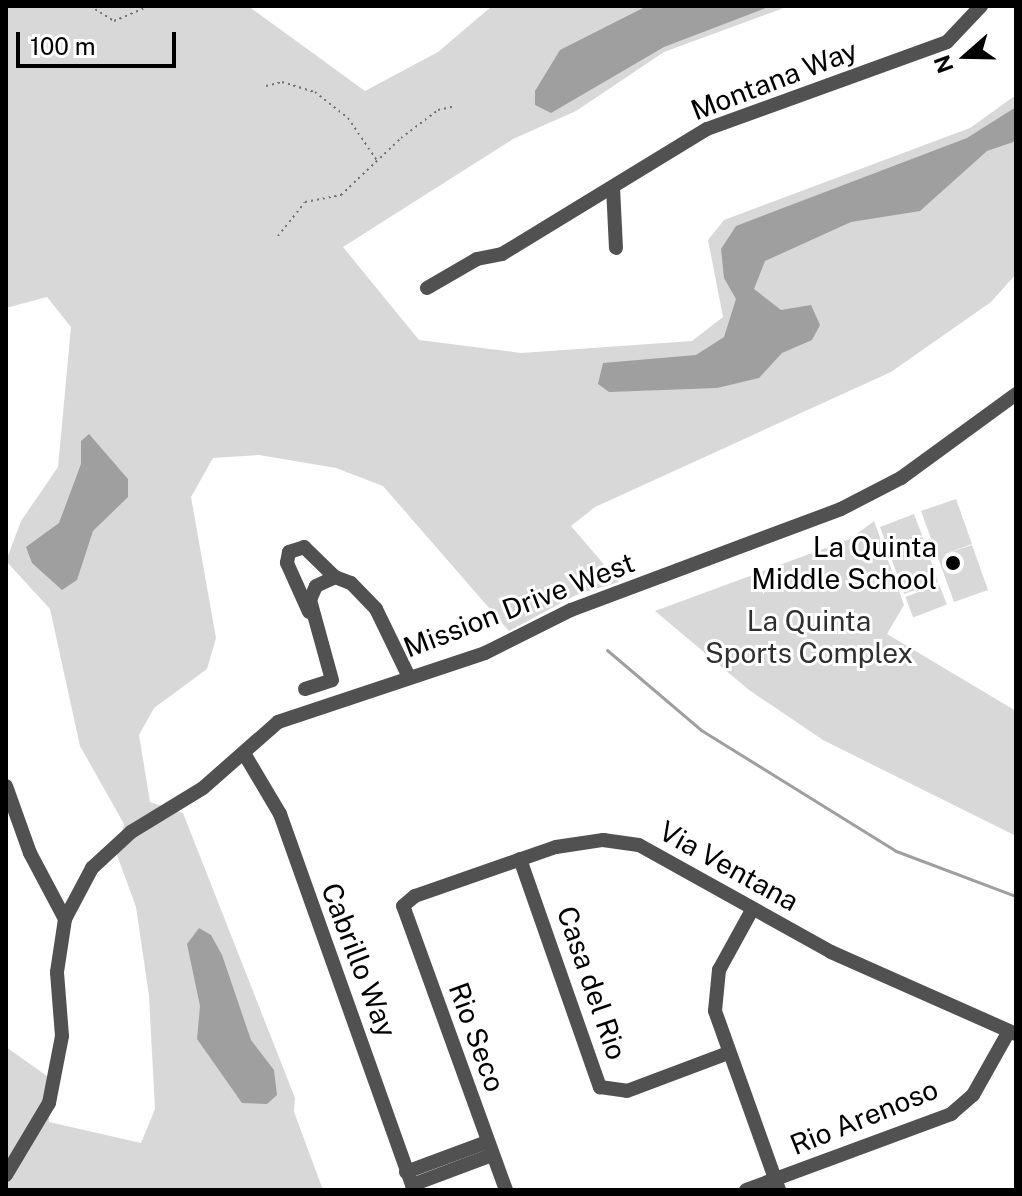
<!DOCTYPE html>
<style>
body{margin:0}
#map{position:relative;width:1022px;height:1196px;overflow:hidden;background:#fff;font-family:"Public Sans",sans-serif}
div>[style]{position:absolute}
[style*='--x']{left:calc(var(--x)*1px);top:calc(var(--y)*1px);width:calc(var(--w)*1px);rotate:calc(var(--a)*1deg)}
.green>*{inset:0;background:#d8d8d8;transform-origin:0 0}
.water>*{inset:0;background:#9f9f9f}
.stream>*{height:3px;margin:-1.5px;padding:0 1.5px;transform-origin:1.5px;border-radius:1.5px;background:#9f9f9f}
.path>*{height:2px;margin-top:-1px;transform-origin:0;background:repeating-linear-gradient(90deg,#737373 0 2px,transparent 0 6px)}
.minor>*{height:14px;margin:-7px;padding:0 7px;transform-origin:7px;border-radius:7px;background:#515151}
.dots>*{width:22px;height:22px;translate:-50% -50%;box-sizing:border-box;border:4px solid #fff;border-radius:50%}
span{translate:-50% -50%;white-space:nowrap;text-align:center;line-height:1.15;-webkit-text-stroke:6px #fff;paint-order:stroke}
.street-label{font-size:28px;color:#000}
.poi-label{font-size:28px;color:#000}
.right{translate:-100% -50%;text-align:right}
.park-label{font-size:28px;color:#2f2f2f}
.frame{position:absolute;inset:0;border:8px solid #000;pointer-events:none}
.north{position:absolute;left:926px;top:16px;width:80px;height:80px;-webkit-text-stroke:6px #fff;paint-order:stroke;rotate:250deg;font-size:22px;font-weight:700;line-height:32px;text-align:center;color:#000}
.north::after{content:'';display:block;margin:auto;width:28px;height:36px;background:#000;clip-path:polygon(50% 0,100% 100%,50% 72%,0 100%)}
.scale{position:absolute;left:16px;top:32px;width:160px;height:36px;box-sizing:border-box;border:4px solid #000;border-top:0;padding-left:10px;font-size:24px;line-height:28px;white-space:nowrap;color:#000;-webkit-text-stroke:6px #fff;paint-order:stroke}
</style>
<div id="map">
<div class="green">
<i style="clip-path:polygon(6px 6px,248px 6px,365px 91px,438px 52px,492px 6px,789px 6px,664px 52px,576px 111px,513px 139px,343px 247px,419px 340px,521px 353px,692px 341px,723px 317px,708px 240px,724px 220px,970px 128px,1016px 95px,1016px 274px,991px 302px,891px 372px,595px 507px,571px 526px,619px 582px,576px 595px,509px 631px,383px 486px,336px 468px,259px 455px,213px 458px,191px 497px,216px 638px,207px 669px,154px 708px,139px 735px,150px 802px,183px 813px,295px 1098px,294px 1112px,323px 1190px,6px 1190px,6px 1047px,47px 1076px,49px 1122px,141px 1143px,155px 1109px,149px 996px,136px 907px,117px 855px,124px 824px,80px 746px,50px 609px,6px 561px,21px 521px,58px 467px,71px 327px,47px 297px,6px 308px)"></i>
<i style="clip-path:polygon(956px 499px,972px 544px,939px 556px,972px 545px,988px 590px,954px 602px,921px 511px)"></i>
<i style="clip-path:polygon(914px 514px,922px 535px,915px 539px,923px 537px,938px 582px,904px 594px,880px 527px)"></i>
<i style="clip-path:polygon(874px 521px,904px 605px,887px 634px,1016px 711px,1016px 836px,823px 740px,749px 690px,655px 611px,850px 539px)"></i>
<i style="left:939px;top:584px;width:22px;height:36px;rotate:69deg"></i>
</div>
<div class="water">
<i style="clip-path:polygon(647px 6px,771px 6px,664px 47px,551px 113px,535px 105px,535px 91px,560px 50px)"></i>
<i style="clip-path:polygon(1016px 107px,1016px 141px,987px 151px,920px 211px,851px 222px,765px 261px,754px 289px,781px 310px,811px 305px,820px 325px,812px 340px,782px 353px,759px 378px,717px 388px,609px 392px,598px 384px,603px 363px,696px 355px,724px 337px,736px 299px,724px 278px,721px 249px,736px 226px,967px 138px)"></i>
<i style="clip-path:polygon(89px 434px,128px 479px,128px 497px,93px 531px,77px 580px,62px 590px,32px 563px,26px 547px,59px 523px,81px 464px,81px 441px)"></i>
<i style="clip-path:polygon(199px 928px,211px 935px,222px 955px,251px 1040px,274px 1070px,277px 1095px,267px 1104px,242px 1103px,197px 1039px,200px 1006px,187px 944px)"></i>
</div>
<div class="stream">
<i style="--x:607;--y:650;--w:123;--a:40.4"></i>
<i style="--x:701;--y:730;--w:229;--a:31.8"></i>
<i style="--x:896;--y:851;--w:128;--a:20.6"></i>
</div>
<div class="path">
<i style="--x:90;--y:6;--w:28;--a:32"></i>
<i style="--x:114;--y:21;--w:38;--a:-23"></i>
<i style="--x:266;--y:86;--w:16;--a:-14"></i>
<i style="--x:282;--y:82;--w:34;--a:17"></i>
<i style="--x:315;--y:92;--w:42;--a:38.2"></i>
<i style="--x:348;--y:118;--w:53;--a:55.7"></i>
<i style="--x:278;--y:236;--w:43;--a:-51.5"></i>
<i style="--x:305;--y:202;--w:37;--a:-11"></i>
<i style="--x:341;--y:195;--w:83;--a:-43.5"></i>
<i style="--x:401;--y:138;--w:46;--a:-37.1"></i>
<i style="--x:438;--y:110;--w:17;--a:-13"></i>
</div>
<div class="minor">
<i style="--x:613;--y:187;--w:61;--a:87.2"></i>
<i style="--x:427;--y:288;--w:58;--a:-30.1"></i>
<i style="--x:477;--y:259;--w:25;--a:-11"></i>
<i style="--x:502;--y:254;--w:240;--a:-31.4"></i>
<i style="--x:707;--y:129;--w:255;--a:-19.9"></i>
<i style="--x:947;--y:42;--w:50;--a:-46.6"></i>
<i style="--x:309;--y:612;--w:54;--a:-114.2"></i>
<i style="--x:287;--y:563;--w:11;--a:-80"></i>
<i style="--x:289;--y:552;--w:16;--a:-18"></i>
<i style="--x:304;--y:547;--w:43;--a:44.1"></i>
<i style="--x:305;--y:689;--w:28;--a:-18"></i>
<i style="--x:332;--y:680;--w:83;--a:-105.4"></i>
<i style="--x:310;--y:600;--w:15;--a:-67"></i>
<i style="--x:316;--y:586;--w:21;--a:-25"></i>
<i style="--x:335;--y:577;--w:17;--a:21"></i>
<i style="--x:351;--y:583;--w:36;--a:46"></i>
<i style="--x:376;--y:609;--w:76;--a:64.1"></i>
<i style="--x:245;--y:755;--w:69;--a:59.3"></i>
<i style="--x:280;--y:814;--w:399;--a:70.4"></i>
<i style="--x:6;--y:786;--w:71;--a:70.3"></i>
<i style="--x:30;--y:853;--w:75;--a:62.1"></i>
<i style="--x:520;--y:859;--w:242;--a:70.7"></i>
<i style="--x:600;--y:1087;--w:27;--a:8"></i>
<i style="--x:627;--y:1091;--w:108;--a:-20.6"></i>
<i style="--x:752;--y:910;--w:68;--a:118.8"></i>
<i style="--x:719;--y:970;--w:41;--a:95.6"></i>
<i style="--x:715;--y:1011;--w:190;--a:70.3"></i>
<i style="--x:406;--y:1172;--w:86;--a:-20.3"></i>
<i style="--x:6;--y:1175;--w:84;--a:-59.2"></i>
<i style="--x:49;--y:1103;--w:68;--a:-79"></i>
<i style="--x:62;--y:1036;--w:64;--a:-94.5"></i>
<i style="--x:57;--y:972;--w:54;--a:-81.4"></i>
<i style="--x:65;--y:919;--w:58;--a:-62.1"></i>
<i style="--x:92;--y:868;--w:53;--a:-42.7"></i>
<i style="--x:131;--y:832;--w:84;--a:-31.4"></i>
<i style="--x:203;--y:788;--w:100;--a:-41.3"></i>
<i style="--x:278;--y:722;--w:218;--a:-18.4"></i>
<i style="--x:485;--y:653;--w:96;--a:-26.6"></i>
<i style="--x:571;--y:610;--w:288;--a:-20.5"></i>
<i style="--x:841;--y:509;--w:68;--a:-27.3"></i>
<i style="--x:901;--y:478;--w:142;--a:-36.1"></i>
<i style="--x:412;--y:1185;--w:85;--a:-20.6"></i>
<i style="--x:506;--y:1190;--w:302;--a:-109.9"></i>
<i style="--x:403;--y:906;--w:16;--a:-40"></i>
<i style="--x:415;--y:896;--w:149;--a:-19.2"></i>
<i style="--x:556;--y:847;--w:48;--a:-8.5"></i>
<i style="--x:603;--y:840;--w:36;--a:8"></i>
<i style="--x:639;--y:845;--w:220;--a:29.1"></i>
<i style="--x:831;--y:952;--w:202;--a:23.9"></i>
<i style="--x:746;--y:1190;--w:219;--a:-20.3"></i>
<i style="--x:951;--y:1114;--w:29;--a:-41"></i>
<i style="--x:973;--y:1095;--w:73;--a:-60.6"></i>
</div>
<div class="dots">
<i style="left:953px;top:563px;background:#000"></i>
</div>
<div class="street-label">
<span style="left:774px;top:80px;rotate:-21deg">Montana Way</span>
<span style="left:519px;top:605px;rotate:-21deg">Mission Drive West</span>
<span style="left:729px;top:866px;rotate:29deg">Via Ventana</span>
<span style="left:359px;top:960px;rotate:69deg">Cabrillo Way</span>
<span style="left:592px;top:983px;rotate:71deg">Casa del Rio</span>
<span style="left:477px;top:1037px;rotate:70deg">Rio Seco</span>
<span style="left:864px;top:1117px;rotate:-22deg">Rio Arenoso</span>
</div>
<div class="poi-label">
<span class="right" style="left:937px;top:563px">La Quinta<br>Middle School</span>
</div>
<div class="park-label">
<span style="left:809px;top:637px">La Quinta<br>Sports Complex</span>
</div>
<div class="frame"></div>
<div class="north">N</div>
<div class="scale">100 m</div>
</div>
